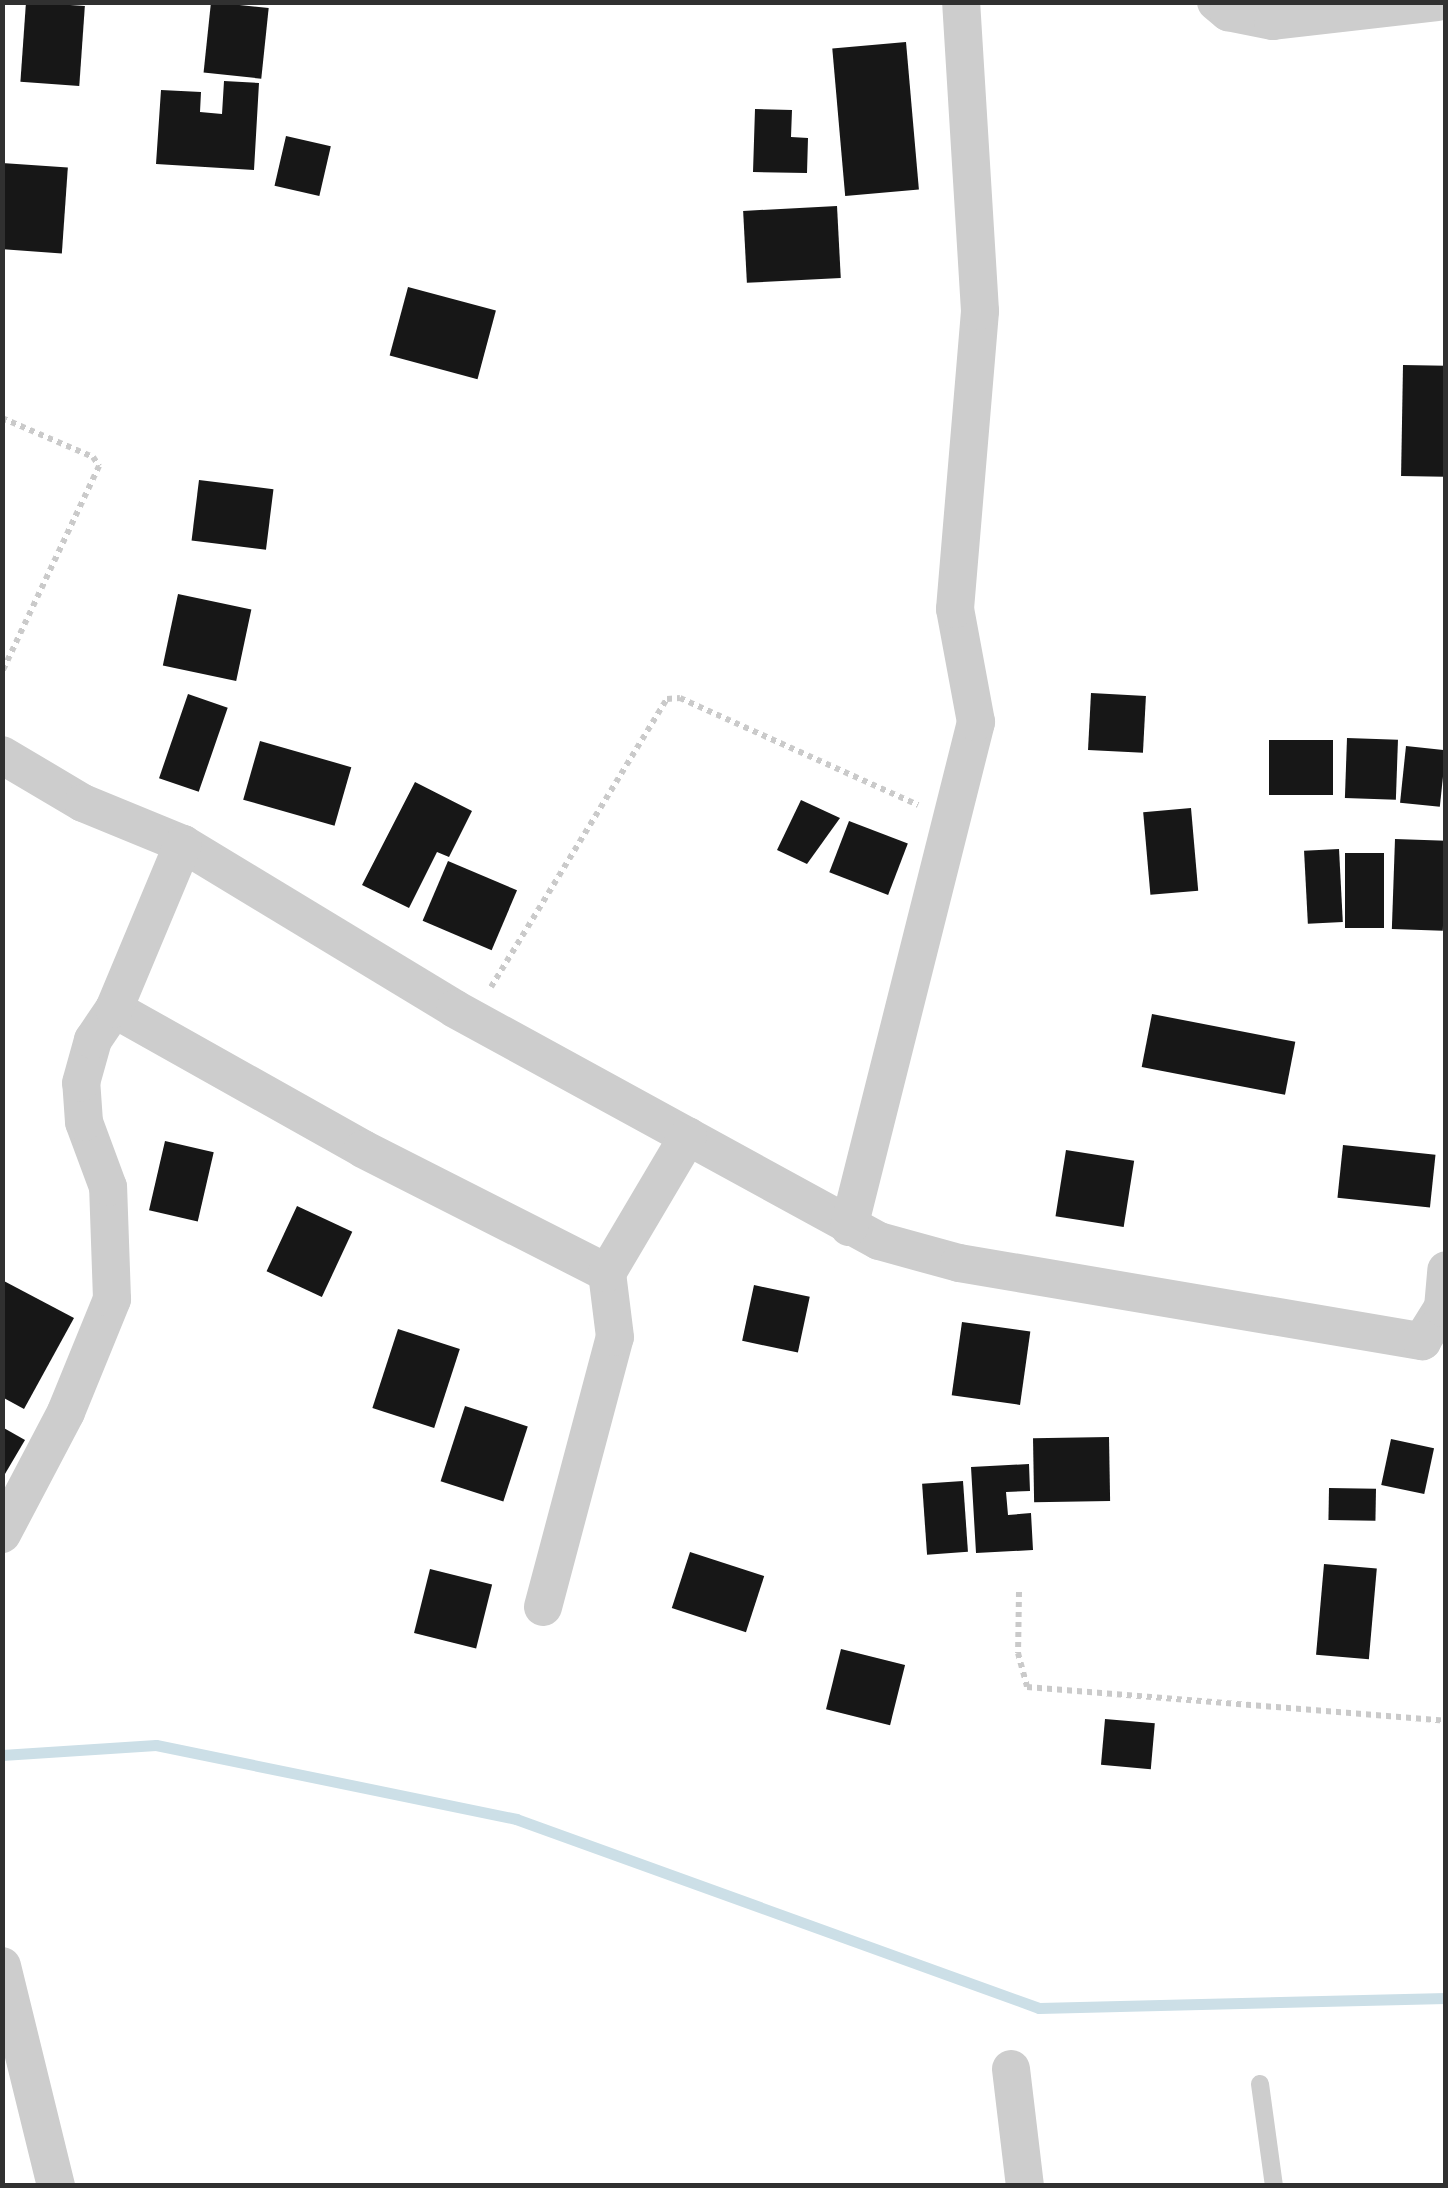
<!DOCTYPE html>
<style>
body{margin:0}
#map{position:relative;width:1448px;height:2188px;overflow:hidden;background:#fff;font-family:"Varela Round",sans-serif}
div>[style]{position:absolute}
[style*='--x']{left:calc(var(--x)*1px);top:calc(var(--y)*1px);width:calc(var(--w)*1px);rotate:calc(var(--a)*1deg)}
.stream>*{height:11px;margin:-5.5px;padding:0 5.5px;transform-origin:5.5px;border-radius:5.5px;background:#ccdfe7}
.building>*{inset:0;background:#171717;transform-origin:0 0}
.path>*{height:6px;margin-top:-3px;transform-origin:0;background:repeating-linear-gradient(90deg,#cacaca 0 5px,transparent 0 10px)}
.service>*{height:18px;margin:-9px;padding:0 9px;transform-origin:9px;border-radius:9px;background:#cdcdcd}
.minor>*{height:38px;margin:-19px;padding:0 19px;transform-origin:19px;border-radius:19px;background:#cdcdcd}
span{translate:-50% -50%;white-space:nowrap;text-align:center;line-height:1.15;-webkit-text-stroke:10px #fff;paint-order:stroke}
.frame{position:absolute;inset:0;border:5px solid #303030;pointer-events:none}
</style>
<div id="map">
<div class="stream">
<i style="--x:2;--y:1755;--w:154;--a:-3.7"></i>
<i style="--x:156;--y:1745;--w:368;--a:11.6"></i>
<i style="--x:516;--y:1819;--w:556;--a:19.87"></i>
<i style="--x:1039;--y:2008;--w:407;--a:-1.4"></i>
</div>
<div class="building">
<i style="left:26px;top:2px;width:59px;height:80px;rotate:4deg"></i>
<i style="left:211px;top:2px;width:58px;height:71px;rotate:6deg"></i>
<i style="left:906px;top:42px;width:148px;height:74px;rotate:85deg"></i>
<i style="clip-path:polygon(224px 81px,259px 83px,254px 170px,156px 164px,161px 90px,201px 92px,200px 112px,222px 114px)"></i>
<i style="clip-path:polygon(755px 109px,792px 110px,791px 137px,808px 138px,807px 173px,753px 172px)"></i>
<i style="left:286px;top:136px;width:46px;height:51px;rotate:13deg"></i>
<i style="left:2px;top:163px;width:66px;height:86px;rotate:4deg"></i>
<i style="left:837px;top:206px;width:72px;height:94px;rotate:87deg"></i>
<i style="left:408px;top:287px;width:91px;height:71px;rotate:15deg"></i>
<i style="left:1403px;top:365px;width:43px;height:111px;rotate:1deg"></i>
<i style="left:199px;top:480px;width:75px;height:61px;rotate:7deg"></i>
<i style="left:178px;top:594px;width:75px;height:73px;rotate:12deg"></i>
<i style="left:1091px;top:693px;width:55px;height:57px;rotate:3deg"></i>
<i style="left:188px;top:694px;width:42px;height:89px;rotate:19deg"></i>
<i style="left:1347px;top:738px;width:51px;height:60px;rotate:2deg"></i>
<i style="left:1269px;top:740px;width:64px;height:55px"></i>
<i style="left:260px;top:741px;width:95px;height:61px;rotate:16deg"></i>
<i style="left:1406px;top:746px;width:40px;height:57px;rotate:6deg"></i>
<i style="clip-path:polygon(415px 782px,472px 811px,449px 857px,437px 852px,409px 908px,362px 885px)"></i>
<i style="clip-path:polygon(801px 800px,840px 818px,807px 864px,777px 850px)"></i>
<i style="left:1191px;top:808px;width:83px;height:48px;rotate:85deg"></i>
<i style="left:849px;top:821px;width:63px;height:55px;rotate:21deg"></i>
<i style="left:1395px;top:839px;width:51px;height:90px;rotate:2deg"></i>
<i style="left:1339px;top:849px;width:73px;height:35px;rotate:87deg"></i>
<i style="left:1345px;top:853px;width:39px;height:75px"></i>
<i style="left:448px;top:861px;width:75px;height:65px;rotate:23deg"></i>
<i style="left:1152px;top:1014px;width:146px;height:54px;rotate:11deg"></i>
<i style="left:165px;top:1141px;width:50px;height:71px;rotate:13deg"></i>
<i style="left:1343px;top:1145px;width:93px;height:53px;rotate:6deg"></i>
<i style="left:1066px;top:1150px;width:69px;height:67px;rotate:9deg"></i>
<i style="left:297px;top:1206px;width:61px;height:72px;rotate:25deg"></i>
<i style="clip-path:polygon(2px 1280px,74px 1318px,24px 1409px,2px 1397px)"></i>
<i style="left:754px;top:1285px;width:57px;height:57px;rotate:12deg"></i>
<i style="left:962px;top:1322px;width:69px;height:74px;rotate:8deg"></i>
<i style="left:398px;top:1329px;width:65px;height:83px;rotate:18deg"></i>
<i style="left:465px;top:1406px;width:66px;height:79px;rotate:18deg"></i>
<i style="clip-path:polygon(2px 1427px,25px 1440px,2px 1479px)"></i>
<i style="left:1109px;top:1437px;width:64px;height:76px;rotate:89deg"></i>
<i style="left:1391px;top:1439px;width:44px;height:47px;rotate:12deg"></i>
<i style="clip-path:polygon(1029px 1464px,1030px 1491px,1006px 1492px,1008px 1515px,1031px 1513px,1033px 1550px,976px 1553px,971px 1467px)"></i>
<i style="left:963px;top:1481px;width:71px;height:41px;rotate:86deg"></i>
<i style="left:1329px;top:1488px;width:47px;height:32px;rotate:1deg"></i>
<i style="left:690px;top:1552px;width:78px;height:59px;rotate:18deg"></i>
<i style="left:1324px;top:1564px;width:53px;height:91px;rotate:5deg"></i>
<i style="left:430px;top:1569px;width:64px;height:66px;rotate:14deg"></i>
<i style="left:841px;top:1649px;width:66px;height:62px;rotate:14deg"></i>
<i style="left:1105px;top:1719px;width:50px;height:46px;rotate:5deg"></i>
</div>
<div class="path">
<i style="--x:2;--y:418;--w:99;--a:23.2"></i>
<i style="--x:93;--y:457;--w:11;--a:56"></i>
<i style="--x:99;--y:466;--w:228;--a:115.2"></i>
<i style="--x:491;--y:987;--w:338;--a:-58.6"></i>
<i style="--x:667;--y:699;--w:13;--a:-4"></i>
<i style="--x:680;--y:698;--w:261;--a:24.2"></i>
<i style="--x:1019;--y:1592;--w:61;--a:90.9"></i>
<i style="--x:1018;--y:1653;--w:35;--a:75"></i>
<i style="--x:1027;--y:1687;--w:420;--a:4.6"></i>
</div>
<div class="service">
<i style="--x:1260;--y:2084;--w:103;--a:82.2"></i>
</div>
<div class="minor">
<i style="--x:1216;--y:2;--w:16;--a:40"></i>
<i style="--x:1228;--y:12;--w:46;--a:11.3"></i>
<i style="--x:1273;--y:21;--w:165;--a:-6.6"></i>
<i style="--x:2;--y:755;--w:94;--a:30.7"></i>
<i style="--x:83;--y:803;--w:108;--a:22.3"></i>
<i style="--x:183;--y:844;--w:318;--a:31.2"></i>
<i style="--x:455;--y:1009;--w:483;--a:28.7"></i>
<i style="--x:879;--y:1241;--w:83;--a:15.4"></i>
<i style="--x:959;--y:1263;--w:470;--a:9.6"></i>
<i style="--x:1422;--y:1341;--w:39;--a:-58"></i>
<i style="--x:1443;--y:1308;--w:38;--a:-85"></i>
<i style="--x:114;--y:1009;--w:286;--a:29.3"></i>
<i style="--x:363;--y:1149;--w:274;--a:26.9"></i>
<i style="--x:849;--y:1227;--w:521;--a:-75.88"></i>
<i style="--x:976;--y:722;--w:115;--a:-100.5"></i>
<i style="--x:955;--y:609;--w:299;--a:-85.2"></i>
<i style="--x:980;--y:311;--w:310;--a:-93.5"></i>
<i style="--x:2;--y:1534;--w:138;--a:-62.3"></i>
<i style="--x:66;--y:1412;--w:122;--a:-67.8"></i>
<i style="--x:112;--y:1299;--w:112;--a:-92"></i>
<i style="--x:108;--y:1187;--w:69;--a:-110.3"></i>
<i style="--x:84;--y:1122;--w:39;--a:-94"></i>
<i style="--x:81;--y:1083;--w:45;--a:-74.4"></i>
<i style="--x:93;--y:1040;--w:37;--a:-56"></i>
<i style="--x:114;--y:1009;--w:179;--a:-67.3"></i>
<i style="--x:543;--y:1607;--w:279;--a:-75.1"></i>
<i style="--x:615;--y:1337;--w:64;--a:-97.1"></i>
<i style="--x:607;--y:1273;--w:159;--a:-59.4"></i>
<i style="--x:2;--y:1966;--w:227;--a:76.2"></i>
<i style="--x:1011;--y:2069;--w:118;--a:83.2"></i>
</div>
<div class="frame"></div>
</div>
